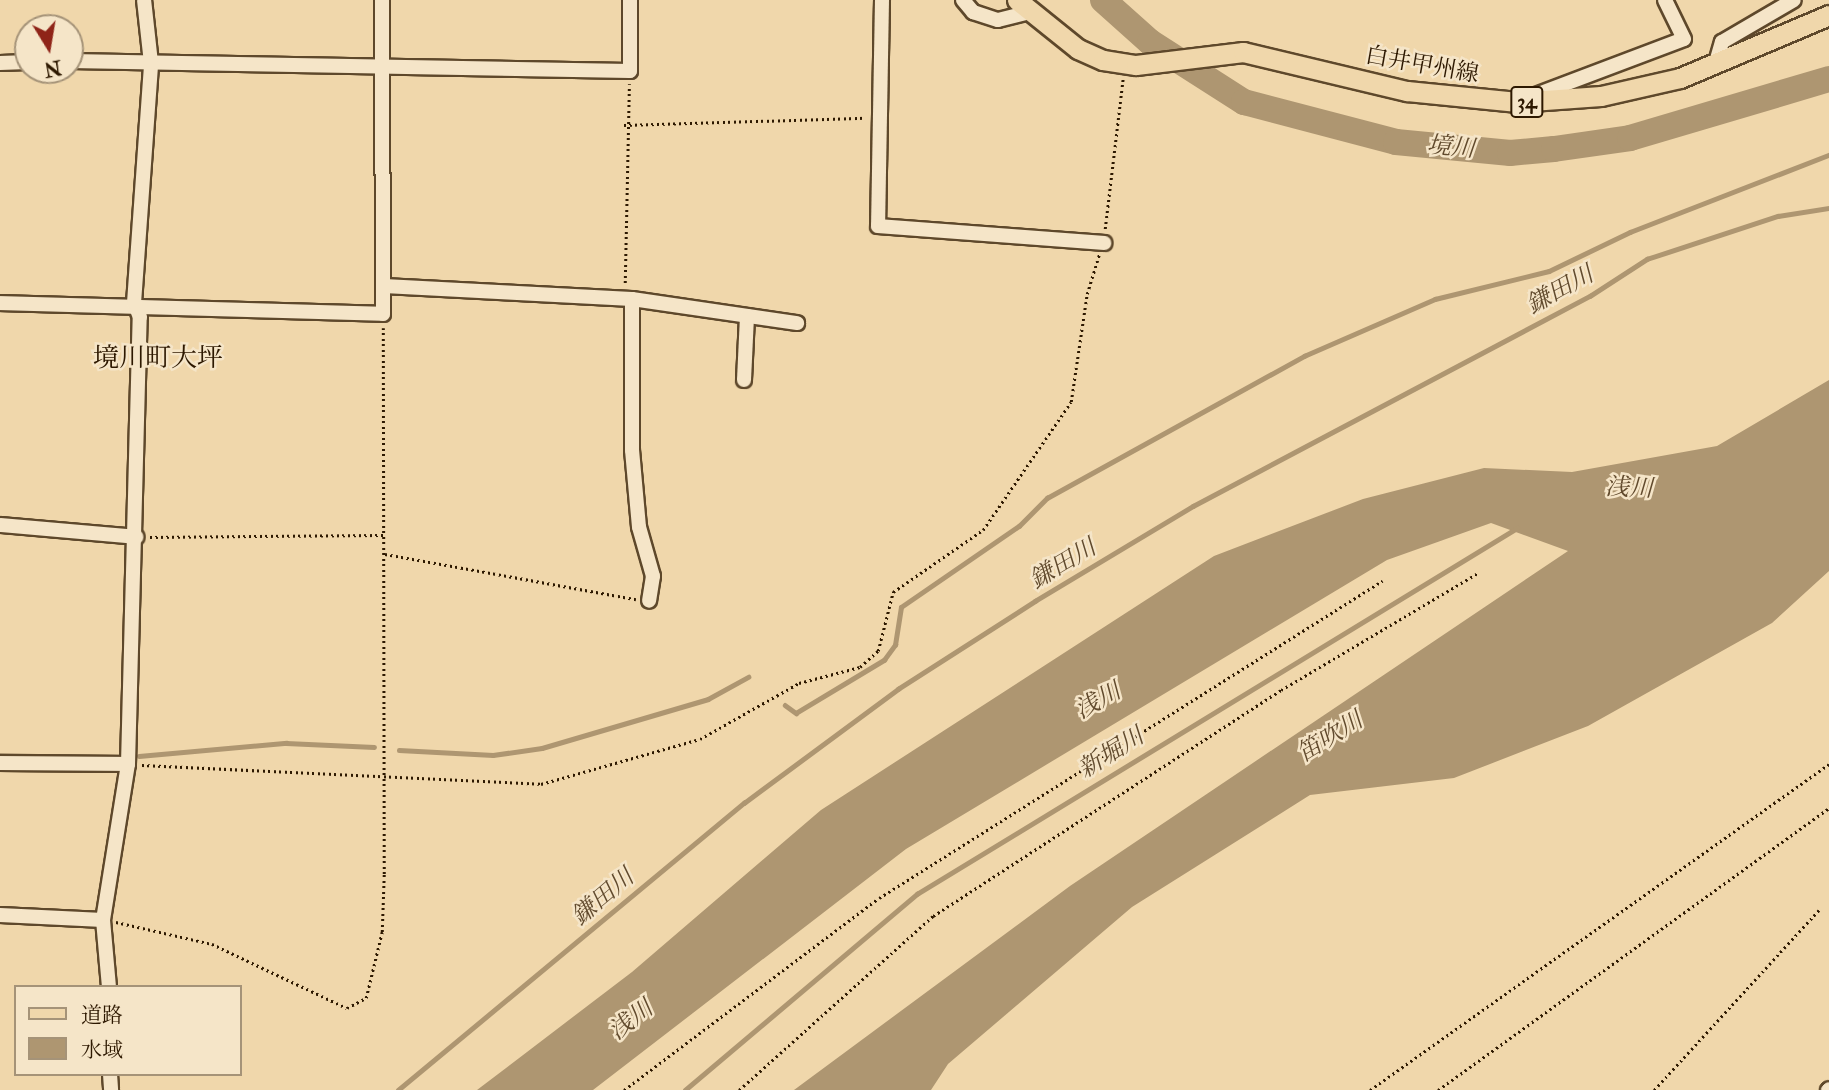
<!DOCTYPE html>
<meta charset="utf-8">
<style>
body{margin:0}
#map{position:relative;width:1829px;height:1090px;overflow:hidden;background:#f0d7ab;font-family:"IM FELL Double Pica","Noto Serif JP",serif}
div>[style]{position:absolute}
[style*='--x']{left:calc(var(--x)*1px);top:calc(var(--y)*1px);width:calc(var(--w)*1px);rotate:calc(var(--a)*1deg)}
.water>*{inset:0;background:#ae9671}
.stream>*{height:4.5px;margin:-2.25px;padding:0 2.25px;transform-origin:2.25px;border-radius:2.25px;background:#ae9671}
.river>*{height:26px;margin:-13px;padding:0 13px;transform-origin:13px;border-radius:13px;background:#ae9671}
.path>*{height:2.5px;margin-top:-1.25px;transform-origin:0;background:repeating-linear-gradient(90deg,#2d1800 0 2px,transparent 0 5.5px)}
.roads{filter:drop-shadow(2px 0 #5e482b) drop-shadow(-2px 0 #5e482b) drop-shadow(0 2px #5e482b) drop-shadow(0 -2px #5e482b)}
.minor>*{height:14px;margin:-7px;padding:0 7px;transform-origin:7px;border-radius:7px;background:#f5e5c8}
.major>*{height:19px;margin:-9.5px;padding:0 9.5px;transform-origin:9.5px;border-radius:9.5px;background:#f0d7ab}
span{translate:-50% -50%;white-space:nowrap;text-align:center;line-height:1.15;-webkit-text-stroke:5px #f5e5c8;paint-order:stroke}
.shield-label span{padding:2px 5px;background:#f5e5c8;border:2px solid;border-radius:5px;-webkit-text-stroke-width:0}
.shield-label{font-size:21px;color:#2d1800;font-weight:700}
.street-label{font-size:23px;color:#2d1800}
.water-label{font-size:24px;color:#614a2d;font-style:italic}
.quarter-label{font-size:26px;color:#2d1800}
.legend{position:absolute;left:14px;top:985px;width:228px;height:91px;box-sizing:border-box;background:#f5e5c8;border:2px solid #a59378;margin:0;padding:9px 12px;list-style:none;font-size:21px;color:#2d1800}
.legend li{display:flex;align-items:center;gap:14px;height:35px}
.legend b{width:35px;border:2px solid #a59378}
.north{position:absolute;left:14px;top:14px;width:70px;height:70px;box-sizing:border-box;background:#f5e5c8;border:2px solid #a59378;border-radius:50%;rotate:169deg;font-size:19px;font-weight:700;line-height:28px;text-align:center;color:#2d1800}
.north::after{content:'';display:block;margin:auto;width:24px;height:32px;background:#8f2418;clip-path:polygon(50% 0,100% 100%,50% 72%,0 100%)}
</style>
<div id="map">
<div class="water">
<i style="clip-path:polygon(1829px 380px,1829px 571px,1772px 623px,1588px 726px,1454px 778px,1310px 795px,1132px 907px,948px 1064px,931px 1090px,794px 1090px,1070px 886px,1568px 551px,1491px 523px,1387px 560px,906px 849px,593px 1090px,477px 1090px,632px 972px,821px 810px,1214px 556px,1363px 499px,1484px 468px,1572px 472px,1717px 446px)"></i>
</div>
<div class="stream">
<i style="--x:785;--y:705;--w:14;--a:36"></i>
<i style="--x:796;--y:713;--w:103;--a:-31.1"></i>
<i style="--x:884;--y:660;--w:19;--a:-54"></i>
<i style="--x:895;--y:645;--w:38;--a:-81"></i>
<i style="--x:901;--y:607;--w:143;--a:-34.5"></i>
<i style="--x:1019;--y:526;--w:40;--a:-45"></i>
<i style="--x:1047;--y:498;--w:294;--a:-28.9"></i>
<i style="--x:1304;--y:356;--w:143;--a:-23.5"></i>
<i style="--x:1435;--y:299;--w:117;--a:-13.8"></i>
<i style="--x:1549;--y:271;--w:90;--a:-25.7"></i>
<i style="--x:1630;--y:232;--w:213;--a:-21.2"></i>
<i style="--x:399;--y:750;--w:94;--a:3"></i>
<i style="--x:493;--y:755;--w:49;--a:-8.1"></i>
<i style="--x:542;--y:748;--w:173;--a:-16.4"></i>
<i style="--x:708;--y:699;--w:46;--a:-28.8"></i>
<i style="--x:0;--y:755;--w:76;--a:1.5"></i>
<i style="--x:139;--y:756;--w:148;--a:-5.1"></i>
<i style="--x:286;--y:743;--w:88;--a:2.6"></i>
<i style="--x:398;--y:1090;--w:450;--a:-39.7"></i>
<i style="--x:744;--y:803;--w:192;--a:-36.5"></i>
<i style="--x:898;--y:689;--w:163;--a:-32.7"></i>
<i style="--x:1035;--y:601;--w:184;--a:-31"></i>
<i style="--x:1193;--y:506;--w:449;--a:-27.9"></i>
<i style="--x:1590;--y:296;--w:68;--a:-33"></i>
<i style="--x:1647;--y:259;--w:138;--a:-18.2"></i>
<i style="--x:1778;--y:216;--w:52;--a:-8.9"></i>
<i style="--x:685;--y:1090;--w:304;--a:-40.2"></i>
<i style="--x:917;--y:894;--w:703;--a:-31.38"></i>
</div>
<div class="river">
<i style="--x:1103;--y:0;--w:63;--a:41.8"></i>
<i style="--x:1150;--y:42;--w:112;--a:32.6"></i>
<i style="--x:1244;--y:102;--w:157;--a:14.7"></i>
<i style="--x:1396;--y:142;--w:115;--a:5.5"></i>
<i style="--x:1510;--y:153;--w:44;--a:-5.2"></i>
<i style="--x:1554;--y:149;--w:77;--a:-8.2"></i>
<i style="--x:1630;--y:138;--w:208;--a:-16.5"></i>
</div>
<div class="path">
<i style="--x:624;--y:125;--w:242;--a:-1.7"></i>
<i style="--x:1105;--y:229;--w:151;--a:-83.2"></i>
<i style="--x:625;--y:283;--w:199;--a:-88.8"></i>
<i style="--x:150;--y:537;--w:234;--a:-0.5"></i>
<i style="--x:385;--y:554;--w:255;--a:10.2"></i>
<i style="--x:142;--y:765;--w:399;--a:2.7"></i>
<i style="--x:541;--y:784;--w:165;--a:-15.8"></i>
<i style="--x:700;--y:739;--w:114;--a:-29.5"></i>
<i style="--x:799;--y:683;--w:63;--a:-14.7"></i>
<i style="--x:860;--y:667;--w:24;--a:-42"></i>
<i style="--x:878;--y:651;--w:61;--a:-75.7"></i>
<i style="--x:893;--y:592;--w:109;--a:-34.6"></i>
<i style="--x:983;--y:530;--w:155;--a:-55.5"></i>
<i style="--x:1071;--y:402;--w:109;--a:-81.6"></i>
<i style="--x:1087;--y:294;--w:41;--a:-72.9"></i>
<i style="--x:116;--y:922;--w:98;--a:12.9"></i>
<i style="--x:212;--y:944;--w:149;--a:25.4"></i>
<i style="--x:347;--y:1008;--w:21;--a:-28"></i>
<i style="--x:366;--y:998;--w:68;--a:-76.4"></i>
<i style="--x:382;--y:932;--w:58;--a:-88"></i>
<i style="--x:384;--y:874;--w:546;--a:-90.1"></i>
<i style="--x:624;--y:1090;--w:319;--a:-37"></i>
<i style="--x:879;--y:898;--w:595;--a:-32.22"></i>
<i style="--x:739;--y:1090;--w:261;--a:-41.9"></i>
<i style="--x:933;--y:916;--w:415;--a:-33"></i>
<i style="--x:1281;--y:690;--w:229;--a:-30.7"></i>
<i style="--x:1370;--y:1090;--w:563;--a:-35.38"></i>
<i style="--x:1438;--y:1090;--w:482;--a:-35.8"></i>
<i style="--x:1654;--y:1090;--w:244;--a:-47.5"></i>
</div>
<div class="roads">
<div class="minor">
<i style="--x:882;--y:0;--w:226;--a:91"></i>
<i style="--x:878;--y:226;--w:227;--a:4.3"></i>
<i style="--x:963;--y:0;--w:16;--a:50"></i>
<i style="--x:973;--y:12;--w:26;--a:18"></i>
<i style="--x:998;--y:20;--w:33;--a:-14"></i>
<i style="--x:70;--y:61;--w:560;--a:1.02"></i>
<i style="--x:630;--y:71;--w:71;--a:-90"></i>
<i style="--x:0;--y:63;--w:28;--a:-2"></i>
<i style="--x:1715;--y:66;--w:25;--a:-74"></i>
<i style="--x:1722;--y:42;--w:83;--a:-30.3"></i>
<i style="--x:1533;--y:96;--w:161;--a:-20.7"></i>
<i style="--x:1684;--y:39;--w:43;--a:-116"></i>
<i style="--x:384;--y:286;--w:248;--a:3"></i>
<i style="--x:632;--y:299;--w:167;--a:8.3"></i>
<i style="--x:632;--y:299;--w:151;--a:90"></i>
<i style="--x:632;--y:450;--w:77;--a:84.8"></i>
<i style="--x:639;--y:527;--w:51;--a:74.1"></i>
<i style="--x:653;--y:576;--w:25;--a:99"></i>
<i style="--x:0;--y:303;--w:383;--a:1.6"></i>
<i style="--x:383;--y:314;--w:314;--a:-90.2"></i>
<i style="--x:744;--y:380;--w:64;--a:-87.3"></i>
<i style="--x:0;--y:525;--w:137;--a:5"></i>
<i style="--x:0;--y:763;--w:128;--a:0.4"></i>
<i style="--x:0;--y:915;--w:103;--a:2.8"></i>
<i style="--x:103;--y:920;--w:67;--a:84.9"></i>
<i style="--x:103;--y:920;--w:158;--a:-80.9"></i>
<i style="--x:128;--y:764;--w:447;--a:-88.5"></i>
<i style="--x:140;--y:317;--w:15;--a:-113"></i>
<i style="--x:134;--y:303;--w:241;--a:-85.9"></i>
<i style="--x:151;--y:63;--w:63;--a:-96.3"></i>
<i style="--x:110;--y:1074;--w:16;--a:86"></i>
<i style="--x:1828;--y:1090;--w:1;--a:-45"></i>
</div>
<div class="major">
<i style="--x:1017;--y:0;--w:78;--a:38.8"></i>
<i style="--x:1078;--y:49;--w:27;--a:24"></i>
<i style="--x:1103;--y:60;--w:33;--a:9"></i>
<i style="--x:1136;--y:65;--w:108;--a:-6.9"></i>
<i style="--x:1243;--y:52;--w:169;--a:13.4"></i>
<i style="--x:1407;--y:91;--w:111;--a:5.7"></i>
<i style="--x:1517;--y:102;--w:84;--a:-4.1"></i>
<i style="--x:1601;--y:96;--w:81;--a:-12.8"></i>
<i style="--x:1680;--y:78;--w:162;--a:-22.9"></i>
</div>
</div>
<div class="shield-label">
<span style="left:1527px;top:102px">34</span>
</div>
<div class="street-label">
<span style="left:1422px;top:65px;rotate:10deg">白井甲州線</span>
</div>
<div class="water-label">
<span style="left:1451px;top:147px;rotate:5deg">境川</span>
<span style="left:1560px;top:290px;rotate:-29deg">鎌田川</span>
<span style="left:1629px;top:488px;rotate:2deg">浅川</span>
<span style="left:1063px;top:564px;rotate:-31deg">鎌田川</span>
<span style="left:1098px;top:701px;rotate:-29deg">浅川</span>
<span style="left:1330px;top:737px;rotate:-32deg">笛吹川</span>
<span style="left:1111px;top:753px;rotate:-32deg">新堀川</span>
<span style="left:603px;top:897px;rotate:-40deg">鎌田川</span>
<span style="left:631px;top:1020px;rotate:-38deg">浅川</span>
</div>
<div class="quarter-label">
<span style="left:158px;top:359px">境川町大坪</span>
</div>
<ul class="legend">
<li><b style="height:9px;background:#f0d7ab"></b>道路</li>
<li><b style="height:19px;background:#ae9671"></b>水域</li>
</ul>
<div class="north">N</div>
</div>
